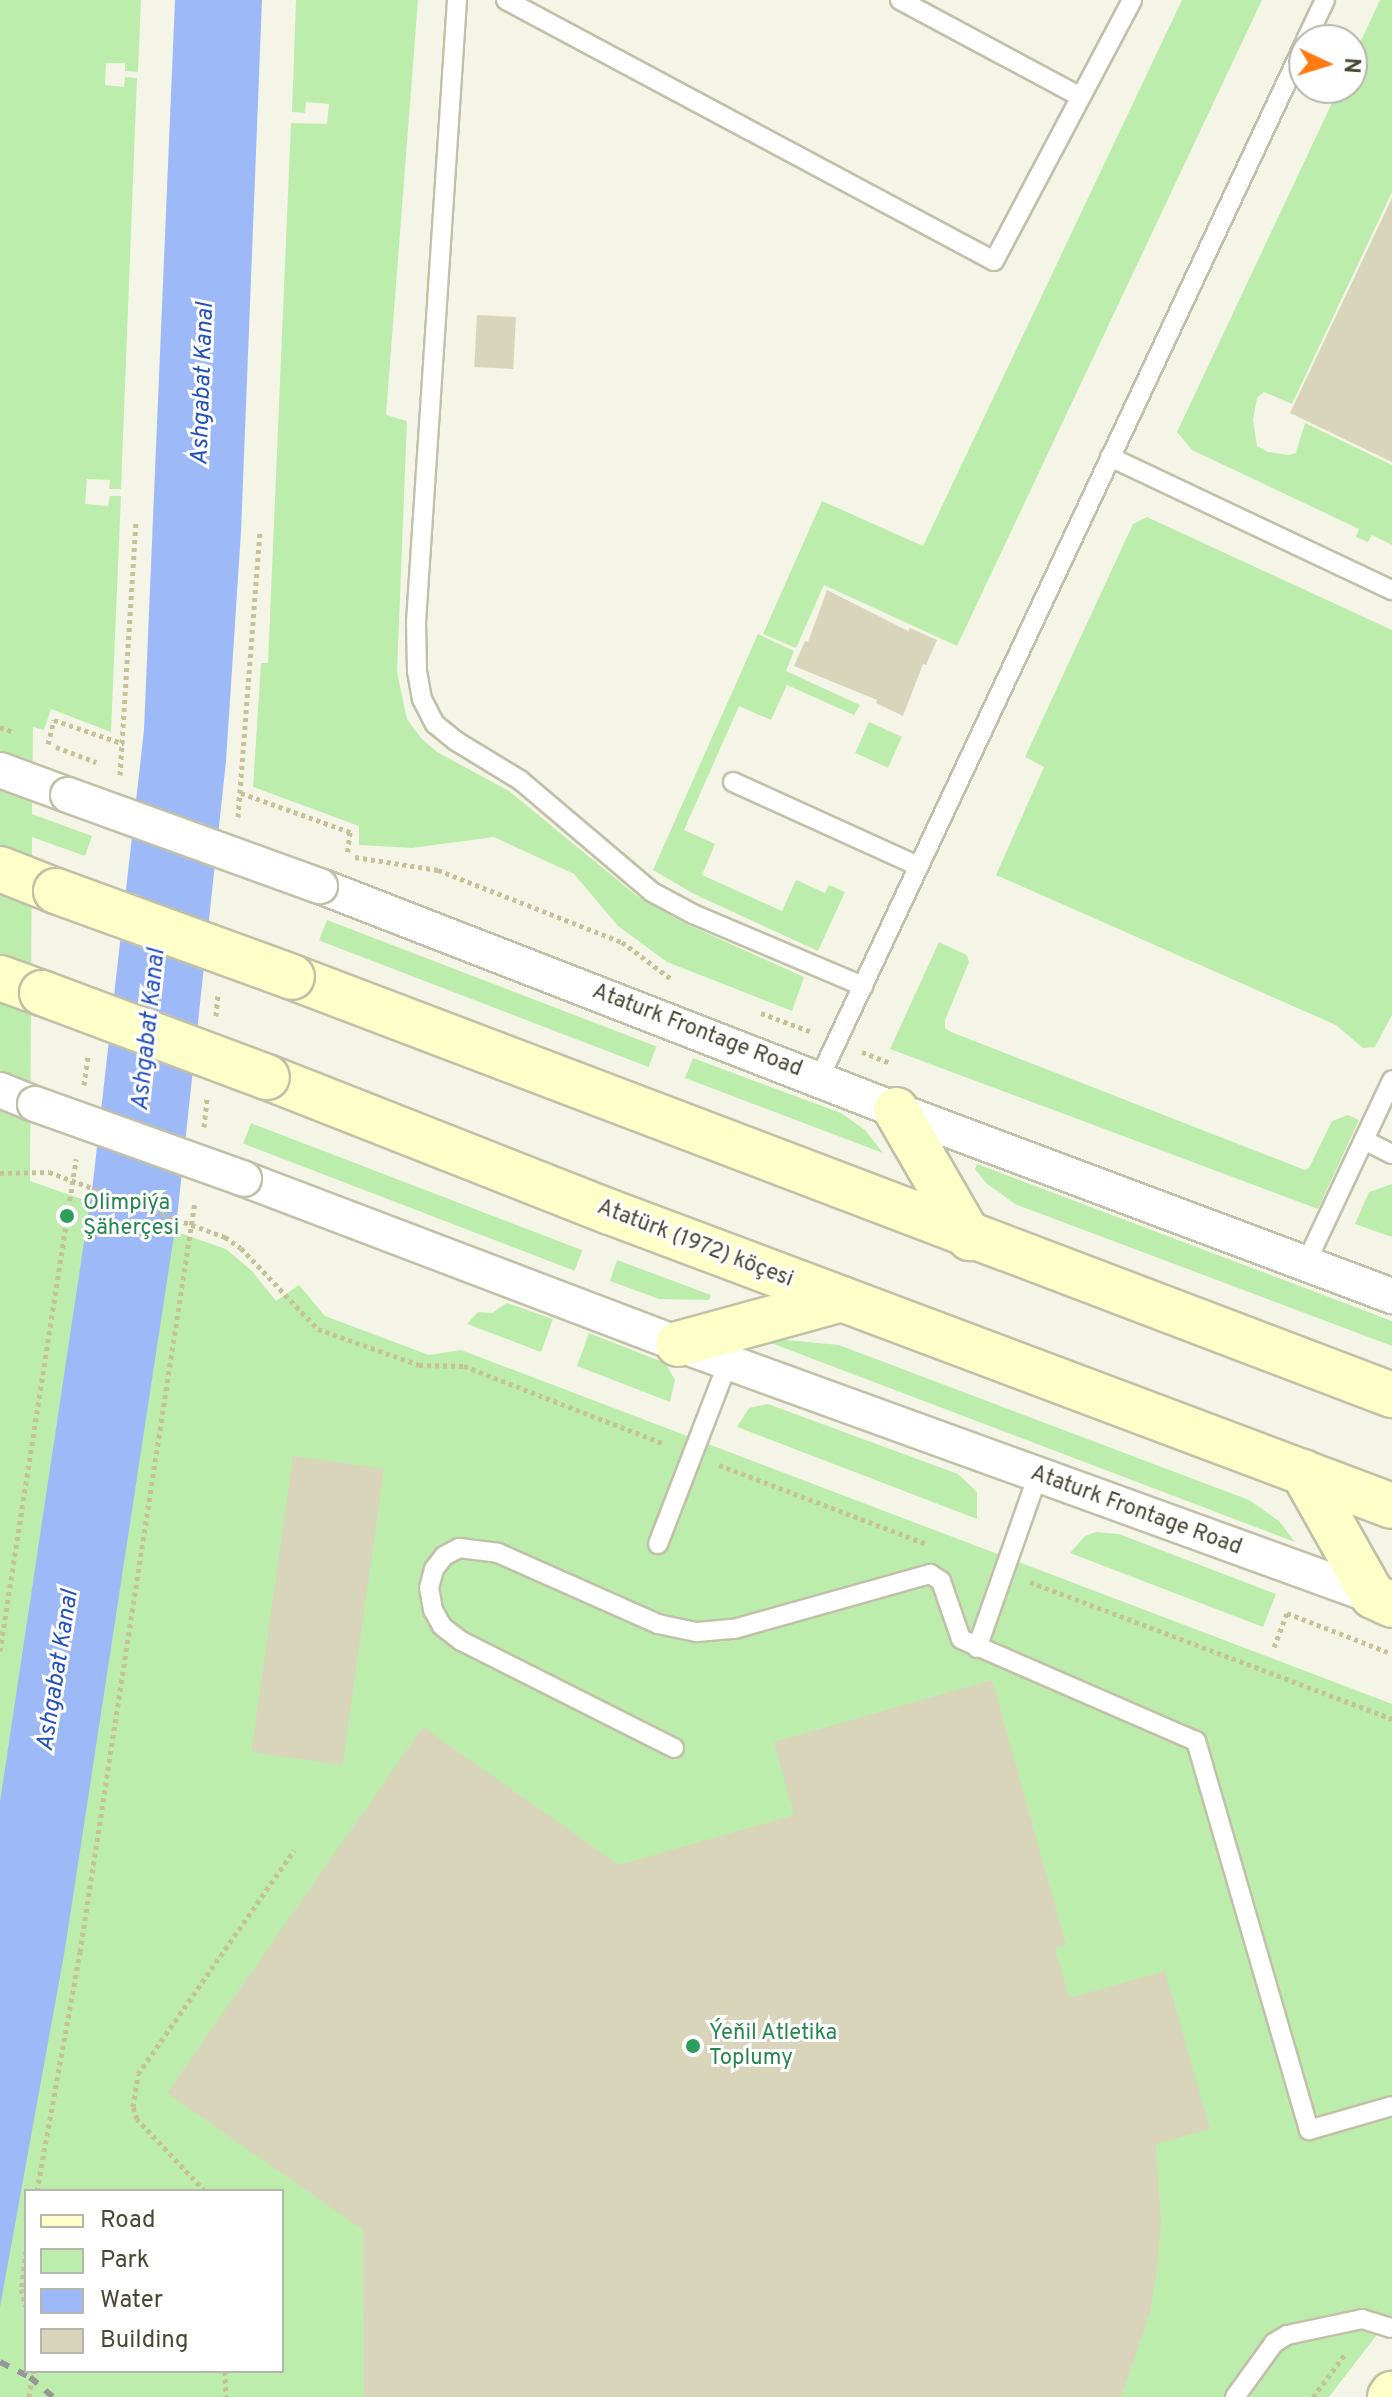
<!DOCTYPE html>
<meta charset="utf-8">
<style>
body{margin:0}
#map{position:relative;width:1392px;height:2397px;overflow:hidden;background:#f5f5e7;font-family:Overpass,sans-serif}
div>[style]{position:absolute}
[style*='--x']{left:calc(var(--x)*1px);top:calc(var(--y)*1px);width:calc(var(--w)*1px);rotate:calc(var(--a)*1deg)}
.green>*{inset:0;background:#bdedac;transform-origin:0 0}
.water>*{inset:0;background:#9eb9f7}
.building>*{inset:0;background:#d8d5bb;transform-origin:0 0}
.path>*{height:5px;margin-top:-2.5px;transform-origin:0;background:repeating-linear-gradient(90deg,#c5c298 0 4px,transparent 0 8px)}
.roads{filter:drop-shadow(2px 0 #c1c0a8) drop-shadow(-2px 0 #c1c0a8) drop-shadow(0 2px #c1c0a8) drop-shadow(0 -2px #c1c0a8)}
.lane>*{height:18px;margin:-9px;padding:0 9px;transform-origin:9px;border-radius:9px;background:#fff}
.street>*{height:34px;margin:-17px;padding:0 17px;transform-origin:17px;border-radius:17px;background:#fff}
.secondary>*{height:44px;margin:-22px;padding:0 22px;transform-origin:22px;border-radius:22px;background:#fcffc7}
.rail>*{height:6px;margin-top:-3px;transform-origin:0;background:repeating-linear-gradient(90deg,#979797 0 10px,transparent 0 20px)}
.path-bridge>*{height:5px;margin-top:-2.5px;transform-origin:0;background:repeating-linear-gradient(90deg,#c5c298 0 4px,transparent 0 8px)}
.bridges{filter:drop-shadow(2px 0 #c1c0a8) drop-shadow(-2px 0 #c1c0a8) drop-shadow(0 2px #c1c0a8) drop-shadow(0 -2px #c1c0a8)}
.street-bridge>*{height:34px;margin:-17px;padding:0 17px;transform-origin:17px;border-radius:17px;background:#fff}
.secondary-bridge>*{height:44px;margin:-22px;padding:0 22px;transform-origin:22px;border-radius:22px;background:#fcffc7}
.dots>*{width:22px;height:22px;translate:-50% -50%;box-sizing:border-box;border:4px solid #fff;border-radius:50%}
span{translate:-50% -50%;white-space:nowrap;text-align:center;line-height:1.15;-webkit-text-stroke:6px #fff;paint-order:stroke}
.street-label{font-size:22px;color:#494735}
.leisure-label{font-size:22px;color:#27864d}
.left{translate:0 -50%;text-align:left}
.water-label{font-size:24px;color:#2450bf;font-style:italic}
.legend{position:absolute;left:24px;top:2189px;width:260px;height:184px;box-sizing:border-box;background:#fff;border:2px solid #b6b5ae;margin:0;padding:10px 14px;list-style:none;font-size:24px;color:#494735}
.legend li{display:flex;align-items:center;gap:16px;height:40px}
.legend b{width:40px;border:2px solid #b6b5ae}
.north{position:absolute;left:1288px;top:24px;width:80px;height:80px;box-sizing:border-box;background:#fff;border:2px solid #b6b5ae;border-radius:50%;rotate:94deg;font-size:22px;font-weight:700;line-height:32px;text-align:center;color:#494735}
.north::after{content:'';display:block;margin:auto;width:28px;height:36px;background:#ff7c14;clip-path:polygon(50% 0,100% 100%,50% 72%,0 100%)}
</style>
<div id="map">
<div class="green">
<i style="clip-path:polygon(evenodd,0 0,141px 0,138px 72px,125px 71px,125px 63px,106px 63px,105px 85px,124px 87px,125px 77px,137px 78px,121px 489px,109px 489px,110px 480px,87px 479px,85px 504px,108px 506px,110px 496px,121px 496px,111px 732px,51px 709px,44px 730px,33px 727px,32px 814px,92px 836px,85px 856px,32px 837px,30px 1181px,226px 1249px,252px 1271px,276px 1301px,299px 1285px,325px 1316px,429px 1355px,461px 1350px,1392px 1704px,1392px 2315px,1329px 2397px,0 2397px,0 0,26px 2191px,282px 2191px,282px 2371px,26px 2371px,26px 2191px)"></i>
<i style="clip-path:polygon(296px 0,418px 0,386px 415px,407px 421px,397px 672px,407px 719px,421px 738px,437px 752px,509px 791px,637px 896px,682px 922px,804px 977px,792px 1011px,667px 962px,618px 926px,574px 874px,494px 837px,412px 848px,359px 845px,359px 826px,253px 787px,261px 663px,268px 663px,291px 123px,327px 124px,329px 104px,306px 102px,305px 113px,292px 112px)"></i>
<i style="clip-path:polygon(1182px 0,1262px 0,957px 646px,824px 585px,796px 648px,763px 634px,822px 501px,923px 546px)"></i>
<i style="clip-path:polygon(1380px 0,1392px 0,1392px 192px,1292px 404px,1264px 392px,1257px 398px,1253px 420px,1257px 446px,1268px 452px,1288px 455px,1296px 453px,1305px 423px,1392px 465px,1392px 545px,1372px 535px,1368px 542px,1356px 537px,1359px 529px,1192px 450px,1177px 432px,1339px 88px,1352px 88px,1352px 60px)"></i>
<i style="clip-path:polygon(1147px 517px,1392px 630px,1392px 1015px,1375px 1047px,1363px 1048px,1336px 1025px,996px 875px,1044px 767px,1025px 757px,1133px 524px)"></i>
<i style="clip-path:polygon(758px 634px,794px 651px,786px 671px,860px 705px,854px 715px,787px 685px,771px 720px,739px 706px,684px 830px,715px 844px,702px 875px,782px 911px,796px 880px,825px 893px,829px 885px,845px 892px,818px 951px,694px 894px,653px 870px)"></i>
<i style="left:869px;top:722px;width:36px;height:34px;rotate:24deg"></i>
<i style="left:327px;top:920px;width:353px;height:22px;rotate:21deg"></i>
<i style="clip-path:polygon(939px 942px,967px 955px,969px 962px,945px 1020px,945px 1028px,951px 1032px,1305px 1170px,1309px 1168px,1332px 1121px,1348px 1115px,1359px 1120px,1318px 1209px,890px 1049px)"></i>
<i style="clip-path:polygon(693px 1058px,841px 1113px,865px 1130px,883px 1153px,685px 1078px)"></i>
<i style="left:251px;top:1123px;width:355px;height:22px;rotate:21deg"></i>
<i style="clip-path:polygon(977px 1164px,1392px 1321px,1392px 1346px,1015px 1204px,986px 1183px,975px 1169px)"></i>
<i style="clip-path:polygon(1392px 1184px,1392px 1237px,1355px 1224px,1369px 1192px)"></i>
<i style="clip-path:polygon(617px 1260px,711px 1295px,709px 1300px,659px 1299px,610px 1281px)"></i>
<i style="clip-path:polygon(507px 1303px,553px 1319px,541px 1352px,467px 1324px,478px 1312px,492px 1313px)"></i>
<i style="clip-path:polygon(589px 1333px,665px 1363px,675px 1380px,670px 1402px,577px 1366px)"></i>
<i style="clip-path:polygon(786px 1340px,839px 1345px,1249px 1500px,1279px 1521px,1295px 1542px,771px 1343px)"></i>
<i style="clip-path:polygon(768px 1404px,958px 1474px,977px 1492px,977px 1519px,737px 1427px,749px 1408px)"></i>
<i style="clip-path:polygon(1096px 1532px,1119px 1534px,1276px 1594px,1263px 1627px,1070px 1553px,1085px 1536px)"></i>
</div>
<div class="water">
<i style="clip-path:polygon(175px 0,262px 0,241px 532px,226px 761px,178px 1209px,65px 1949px,0 2307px,0 1802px,93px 1182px,144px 730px)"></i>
</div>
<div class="building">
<i style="clip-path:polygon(1392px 198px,1392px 462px,1290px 413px)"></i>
<i style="left:477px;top:315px;width:39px;height:52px;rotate:3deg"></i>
<i style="clip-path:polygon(827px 590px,908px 631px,910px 628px,937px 640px,926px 665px,923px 664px,903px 716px,876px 703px,877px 700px,794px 666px,805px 641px,808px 642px)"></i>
<i style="left:293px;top:1456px;width:92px;height:299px;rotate:8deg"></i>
<i style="clip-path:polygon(992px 1680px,1066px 1945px,1055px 1948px,1069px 1998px,1165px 1971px,1210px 2129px,1156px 2144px,1161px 2223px,1157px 2270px,1150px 2312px,1121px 2397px,364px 2397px,363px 2230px,167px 2093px,423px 1727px,619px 1865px,794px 1815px,774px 1742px)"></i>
</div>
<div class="path">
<i style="--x:0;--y:727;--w:15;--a:20"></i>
<i style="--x:48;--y:744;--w:25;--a:-76"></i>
<i style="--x:54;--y:720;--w:74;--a:18.9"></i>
<i style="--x:120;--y:775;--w:255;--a:-86.4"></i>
<i style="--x:241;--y:793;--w:116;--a:19.7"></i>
<i style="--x:350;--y:832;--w:23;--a:97"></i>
<i style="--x:238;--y:817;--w:285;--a:-85.6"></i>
<i style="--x:355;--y:857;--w:84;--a:8.9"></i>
<i style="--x:438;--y:870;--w:198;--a:21.4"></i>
<i style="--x:622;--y:942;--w:60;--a:36.9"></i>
<i style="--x:761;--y:1013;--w:54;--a:20.4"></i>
<i style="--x:216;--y:1016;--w:22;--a:-85"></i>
<i style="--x:862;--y:1052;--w:31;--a:21"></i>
<i style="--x:84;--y:1085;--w:30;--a:-82"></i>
<i style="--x:204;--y:1127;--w:30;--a:-84"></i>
<i style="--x:0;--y:1173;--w:49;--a:-1.2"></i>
<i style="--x:225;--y:1237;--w:19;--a:35"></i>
<i style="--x:241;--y:1248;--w:112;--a:46.5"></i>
<i style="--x:318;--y:1329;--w:107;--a:19.6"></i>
<i style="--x:419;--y:1365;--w:45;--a:1.3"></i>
<i style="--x:464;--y:1366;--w:216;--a:21.2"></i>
<i style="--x:719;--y:1465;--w:222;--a:20.8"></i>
<i style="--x:1030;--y:1582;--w:387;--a:20.7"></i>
<i style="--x:1274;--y:1647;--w:36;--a:-69"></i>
<i style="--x:1287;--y:1613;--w:110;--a:21.2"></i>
<i style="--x:0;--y:1651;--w:498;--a:-81.2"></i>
<i style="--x:37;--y:2191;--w:243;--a:-79.8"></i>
<i style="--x:80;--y:1952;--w:760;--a:-81.29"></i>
<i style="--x:205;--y:2191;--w:99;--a:-133.4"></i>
<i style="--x:137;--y:2119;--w:13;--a:-108"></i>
<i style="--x:133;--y:2107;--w:33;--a:-81"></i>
<i style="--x:138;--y:2074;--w:273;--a:-55.1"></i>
<i style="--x:26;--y:2251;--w:38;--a:97"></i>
<i style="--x:21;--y:2289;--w:18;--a:74"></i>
<i style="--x:225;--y:2371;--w:26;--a:88"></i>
<i style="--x:29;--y:2397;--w:26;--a:-81"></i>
<i style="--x:1313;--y:2397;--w:55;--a:-53.1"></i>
</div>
<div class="roads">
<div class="lane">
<i style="--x:457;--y:0;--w:623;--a:93.77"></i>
<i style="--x:416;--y:622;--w:49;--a:88.8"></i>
<i style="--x:417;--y:671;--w:28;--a:80"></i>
<i style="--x:422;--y:699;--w:28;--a:63"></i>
<i style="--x:435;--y:724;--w:27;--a:39"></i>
<i style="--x:456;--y:741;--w:75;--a:31.4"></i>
<i style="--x:520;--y:780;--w:173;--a:40.3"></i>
<i style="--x:652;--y:892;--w:47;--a:28.2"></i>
<i style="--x:693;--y:914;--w:185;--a:23"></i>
<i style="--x:506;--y:0;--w:553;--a:28.14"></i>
<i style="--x:994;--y:261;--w:295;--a:-62.1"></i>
<i style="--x:900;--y:0;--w:205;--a:28.2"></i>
<i style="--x:1306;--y:40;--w:44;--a:-64.6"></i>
<i style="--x:1110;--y:457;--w:312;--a:25.3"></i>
<i style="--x:733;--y:782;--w:203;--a:24.4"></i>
<i style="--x:819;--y:1079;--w:1142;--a:-64.87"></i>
<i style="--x:1364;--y:1140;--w:31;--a:27"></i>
<i style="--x:1306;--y:1263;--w:202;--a:-64.8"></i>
<i style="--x:658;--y:1544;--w:194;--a:-68.9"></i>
<i style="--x:977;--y:1648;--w:183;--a:-70.6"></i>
<i style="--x:674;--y:1748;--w:238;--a:-153.3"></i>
<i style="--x:461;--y:1641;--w:24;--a:-142"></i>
<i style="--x:442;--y:1626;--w:18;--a:-119"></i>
<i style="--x:433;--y:1610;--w:22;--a:-100"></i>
<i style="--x:429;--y:1588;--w:20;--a:-75"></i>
<i style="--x:434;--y:1569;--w:16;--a:-52"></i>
<i style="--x:444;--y:1556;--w:17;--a:-28"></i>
<i style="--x:459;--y:1548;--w:39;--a:7"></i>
<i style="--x:498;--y:1553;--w:175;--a:23.9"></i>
<i style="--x:658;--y:1624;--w:40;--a:12"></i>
<i style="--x:697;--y:1632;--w:37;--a:-5"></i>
<i style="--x:734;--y:1629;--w:204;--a:-15.7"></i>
<i style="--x:930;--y:1574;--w:13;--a:32"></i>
<i style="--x:941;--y:1581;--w:61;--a:71"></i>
<i style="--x:961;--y:1639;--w:256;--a:23.5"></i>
<i style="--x:1196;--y:1741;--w:405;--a:73.8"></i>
<i style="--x:1309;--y:2130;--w:86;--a:-16.1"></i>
<i style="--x:1235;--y:2397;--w:67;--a:-54.2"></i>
<i style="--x:1274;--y:2343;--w:15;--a:-32"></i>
<i style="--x:1287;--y:2335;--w:77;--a:-12"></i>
<i style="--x:1362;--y:2319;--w:30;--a:17"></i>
</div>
<div class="street">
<i style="--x:0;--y:770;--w:72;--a:20.2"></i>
<i style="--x:320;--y:886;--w:618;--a:21.25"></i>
<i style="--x:896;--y:1110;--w:530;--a:20.56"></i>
<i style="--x:0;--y:1090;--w:38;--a:22"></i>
<i style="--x:244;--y:1179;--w:464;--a:20.8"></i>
<i style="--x:678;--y:1344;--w:739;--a:19.93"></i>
</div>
<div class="secondary">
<i style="--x:0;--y:869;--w:60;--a:21.4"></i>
<i style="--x:292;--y:977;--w:1177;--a:20.81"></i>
<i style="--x:0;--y:978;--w:45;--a:19.7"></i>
<i style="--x:267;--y:1077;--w:369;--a:21.5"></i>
<i style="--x:610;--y:1212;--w:835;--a:20.6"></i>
<i style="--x:896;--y:1110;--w:148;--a:60"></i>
<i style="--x:678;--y:1344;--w:170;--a:-15.3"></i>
<i style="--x:1303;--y:1472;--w:142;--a:60.6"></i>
<i style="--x:1373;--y:1596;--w:21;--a:25"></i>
<i style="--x:1390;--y:2397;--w:4;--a:-56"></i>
</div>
</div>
<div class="rail">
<i style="--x:0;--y:2362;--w:34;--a:27"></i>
<i style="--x:30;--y:2377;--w:30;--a:41"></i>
</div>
<div class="path-bridge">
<i style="--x:56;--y:747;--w:43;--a:20.6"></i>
<i style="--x:49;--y:1172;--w:188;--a:20.3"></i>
</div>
<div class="bridges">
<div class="street-bridge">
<i style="--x:68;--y:795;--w:268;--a:19.9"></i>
<i style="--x:35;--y:1104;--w:222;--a:19.7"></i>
</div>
<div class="secondary-bridge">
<i style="--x:56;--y:891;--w:251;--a:20"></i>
<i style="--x:42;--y:993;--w:240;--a:20.5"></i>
</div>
</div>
<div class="dots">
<i style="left:67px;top:1216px;background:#2e9e5b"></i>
<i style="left:693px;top:2046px;background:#2e9e5b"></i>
</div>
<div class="street-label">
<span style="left:697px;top:1031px;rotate:21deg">Ataturk Frontage Road</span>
<span style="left:695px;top:1244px;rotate:21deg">Atatürk (1972) köçesi</span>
<span style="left:1136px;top:1511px;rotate:20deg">Ataturk Frontage Road</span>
</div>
<div class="leisure-label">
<span class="left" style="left:83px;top:1216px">Olimpiýa<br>Şäherçesi</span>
<span class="left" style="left:709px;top:2046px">Ýeňil Atletika<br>Toplumy</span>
</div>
<div class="water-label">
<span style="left:204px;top:384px;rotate:-88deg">Ashgabat Kanal</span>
<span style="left:150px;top:1030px;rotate:-84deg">Ashgabat Kanal</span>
<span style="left:59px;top:1671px;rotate:-81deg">Ashgabat Kanal</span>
</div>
<ul class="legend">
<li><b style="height:10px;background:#fcffc7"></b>Road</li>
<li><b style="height:22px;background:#bdedac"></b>Park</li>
<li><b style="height:22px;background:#9eb9f7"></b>Water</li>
<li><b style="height:22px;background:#d8d5bb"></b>Building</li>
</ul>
<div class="north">N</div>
</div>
